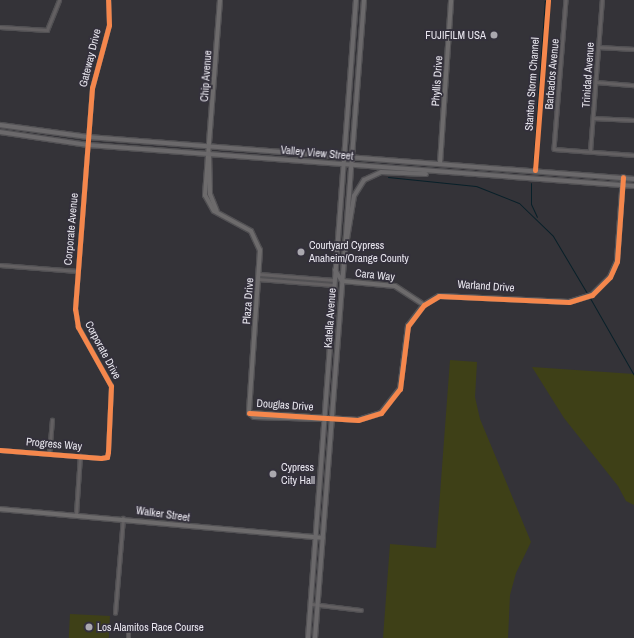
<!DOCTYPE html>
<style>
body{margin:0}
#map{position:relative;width:634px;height:638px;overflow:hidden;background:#343338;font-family:"Archivo Narrow",sans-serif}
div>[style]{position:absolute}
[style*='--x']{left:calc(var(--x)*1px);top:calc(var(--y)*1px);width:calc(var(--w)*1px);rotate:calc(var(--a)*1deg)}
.green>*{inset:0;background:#3e4017;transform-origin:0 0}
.stream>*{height:1px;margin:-0.5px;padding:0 0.5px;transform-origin:0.5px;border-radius:0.5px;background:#082029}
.roads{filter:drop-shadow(1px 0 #525154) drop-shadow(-1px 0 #525154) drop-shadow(0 1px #525154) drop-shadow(0 -1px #525154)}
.street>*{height:2.5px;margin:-1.25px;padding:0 1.25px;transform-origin:1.25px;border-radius:1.25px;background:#636062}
.secondary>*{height:4px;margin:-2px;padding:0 2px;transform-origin:2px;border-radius:2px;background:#6d6b6c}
.primary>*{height:4px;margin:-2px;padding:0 2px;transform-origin:2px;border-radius:2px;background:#6b696b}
.cycleway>*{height:5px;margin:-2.5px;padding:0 2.5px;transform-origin:2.5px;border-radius:2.5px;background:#f5874c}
.dots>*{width:11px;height:11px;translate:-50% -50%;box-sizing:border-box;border:2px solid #33303b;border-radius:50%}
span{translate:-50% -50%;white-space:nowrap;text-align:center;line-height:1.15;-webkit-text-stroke:3.5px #33303b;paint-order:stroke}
.poi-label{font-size:11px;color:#e9e7ef}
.right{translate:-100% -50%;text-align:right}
.left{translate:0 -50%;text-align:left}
.street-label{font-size:11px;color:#e9e7ef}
</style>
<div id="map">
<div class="green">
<i style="clip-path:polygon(450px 360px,477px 362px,475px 397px,480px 419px,531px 542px,516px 573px,510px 595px,508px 638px,383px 638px,390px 544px,436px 548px)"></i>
<i style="clip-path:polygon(532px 367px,634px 374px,634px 505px,626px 501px,618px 486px,564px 418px)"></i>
<i style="left:70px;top:614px;width:40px;height:24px;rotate:3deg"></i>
</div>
<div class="stream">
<i style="--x:533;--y:166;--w:166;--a:-85.9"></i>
<i style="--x:388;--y:177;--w:88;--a:5.8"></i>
<i style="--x:476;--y:186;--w:46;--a:21.6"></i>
<i style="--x:519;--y:203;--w:47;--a:44.1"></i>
<i style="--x:553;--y:236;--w:69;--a:59.3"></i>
<i style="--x:531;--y:183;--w:21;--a:90"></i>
<i style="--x:531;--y:204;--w:14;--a:65"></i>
<i style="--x:590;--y:298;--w:89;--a:60.3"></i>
</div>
<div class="roads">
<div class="street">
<i style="--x:566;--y:0;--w:149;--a:94.6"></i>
<i style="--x:554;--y:149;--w:80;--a:4.3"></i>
<i style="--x:0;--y:27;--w:47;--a:3.7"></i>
<i style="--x:47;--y:30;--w:32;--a:-68"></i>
<i style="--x:598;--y:47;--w:36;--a:3"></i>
<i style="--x:596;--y:82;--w:38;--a:5"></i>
<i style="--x:593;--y:118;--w:41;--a:2.8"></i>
<i style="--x:590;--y:151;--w:151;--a:-85.5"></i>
<i style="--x:0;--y:265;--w:77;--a:4.5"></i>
<i style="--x:259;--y:274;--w:75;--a:4.6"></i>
<i style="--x:258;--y:279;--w:76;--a:4.5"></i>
<i style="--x:0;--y:450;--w:101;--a:4.5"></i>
<i style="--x:101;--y:458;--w:6;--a:-9"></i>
<i style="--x:107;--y:457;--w:5;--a:-79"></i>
<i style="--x:108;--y:452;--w:66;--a:-87.4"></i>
<i style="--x:111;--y:386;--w:68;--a:-119.2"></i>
<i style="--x:78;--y:327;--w:18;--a:-99"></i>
<i style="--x:75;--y:309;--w:222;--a:-85.6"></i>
<i style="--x:92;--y:88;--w:65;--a:-74.9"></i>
<i style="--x:109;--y:25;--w:25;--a:-92"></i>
<i style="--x:49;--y:454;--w:34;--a:-85"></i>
<i style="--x:76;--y:514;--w:58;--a:-86.1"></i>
<i style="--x:311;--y:604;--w:50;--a:6.8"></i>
<i style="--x:115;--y:613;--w:95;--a:-85.2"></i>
<i style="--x:128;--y:638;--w:5;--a:-90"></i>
</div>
<div class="secondary">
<i style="--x:220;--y:0;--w:196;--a:94.4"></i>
<i style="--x:205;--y:195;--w:18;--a:61"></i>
<i style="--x:214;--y:211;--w:42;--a:28.4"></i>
<i style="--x:251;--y:231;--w:21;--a:65"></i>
<i style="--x:260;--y:250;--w:163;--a:93.9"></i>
<i style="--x:209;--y:153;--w:41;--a:88.6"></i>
<i style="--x:210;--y:194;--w:18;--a:68"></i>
<i style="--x:440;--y:163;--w:163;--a:-86.1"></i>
<i style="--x:342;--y:281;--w:53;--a:5.4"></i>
<i style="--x:395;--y:286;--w:35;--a:33"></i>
<i style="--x:249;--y:413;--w:109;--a:3.7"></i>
<i style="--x:358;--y:420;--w:24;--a:-17"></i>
<i style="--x:381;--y:413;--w:31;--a:-52"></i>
<i style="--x:400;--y:389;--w:64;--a:-82.8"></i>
<i style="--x:408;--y:326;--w:26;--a:-53"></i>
<i style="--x:424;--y:305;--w:17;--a:-31"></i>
<i style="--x:439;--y:296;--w:130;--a:2.6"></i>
<i style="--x:569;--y:302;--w:24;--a:-17"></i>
<i style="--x:592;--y:295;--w:25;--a:-45"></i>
<i style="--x:610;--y:277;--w:17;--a:-66"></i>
<i style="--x:617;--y:261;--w:84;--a:-85.9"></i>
<i style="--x:249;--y:413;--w:6;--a:39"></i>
<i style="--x:254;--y:417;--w:69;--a:1.7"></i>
<i style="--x:0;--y:509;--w:324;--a:5.1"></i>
</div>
<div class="primary">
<i style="--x:0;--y:125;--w:89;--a:7.8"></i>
<i style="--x:88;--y:137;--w:548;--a:4.4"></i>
<i style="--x:0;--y:132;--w:89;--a:8.4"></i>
<i style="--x:88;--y:145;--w:548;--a:4.29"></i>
<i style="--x:346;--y:245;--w:50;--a:-80.7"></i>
<i style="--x:354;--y:196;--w:19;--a:-58"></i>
<i style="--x:364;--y:180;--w:19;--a:-25"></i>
<i style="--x:381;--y:172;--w:45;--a:2.5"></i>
<i style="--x:335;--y:270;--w:13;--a:58"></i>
<i style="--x:308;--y:638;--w:640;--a:-85.7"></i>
<i style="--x:315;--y:638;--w:640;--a:-85.61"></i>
</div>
</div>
<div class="cycleway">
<i style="--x:535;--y:170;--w:170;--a:-85.6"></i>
<i style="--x:249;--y:413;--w:109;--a:3.7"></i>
<i style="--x:358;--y:420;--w:24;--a:-17"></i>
<i style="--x:381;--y:413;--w:31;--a:-52"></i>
<i style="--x:400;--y:389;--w:64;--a:-82.8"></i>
<i style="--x:408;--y:326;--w:26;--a:-53"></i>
<i style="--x:424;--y:305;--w:17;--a:-31"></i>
<i style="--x:439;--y:296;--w:130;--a:2.6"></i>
<i style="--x:569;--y:302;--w:24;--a:-17"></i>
<i style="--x:592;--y:295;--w:25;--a:-45"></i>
<i style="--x:610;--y:277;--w:17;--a:-66"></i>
<i style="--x:617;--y:261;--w:84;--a:-85.9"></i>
<i style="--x:0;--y:450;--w:101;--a:4.5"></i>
<i style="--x:101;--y:458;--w:6;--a:-9"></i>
<i style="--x:107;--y:457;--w:5;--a:-79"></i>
<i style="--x:108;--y:452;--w:66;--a:-87.4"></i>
<i style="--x:111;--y:386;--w:68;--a:-119.2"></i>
<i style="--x:78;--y:327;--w:18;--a:-99"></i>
<i style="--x:75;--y:309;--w:222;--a:-85.6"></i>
<i style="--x:92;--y:88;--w:65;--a:-74.9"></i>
<i style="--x:109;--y:25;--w:25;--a:-92"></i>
</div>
<div class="dots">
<i style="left:494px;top:35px;background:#aaa8af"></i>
<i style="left:301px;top:252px;background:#aaa8af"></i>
<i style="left:273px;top:474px;background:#aaa8af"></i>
<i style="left:89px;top:627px;background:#aaa8af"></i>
</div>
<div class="poi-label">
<span class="right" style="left:486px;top:35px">FUJIFILM USA</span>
<span class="left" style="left:309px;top:252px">Courtyard Cypress<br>Anaheim/Orange County</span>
<span class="left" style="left:281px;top:474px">Cypress<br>City Hall</span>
<span class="left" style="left:97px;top:627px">Los Alamitos Race Course</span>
</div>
<div class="street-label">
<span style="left:90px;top:58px;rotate:-76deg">Gateway Drive</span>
<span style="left:552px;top:74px;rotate:-85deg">Barbados Avenue</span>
<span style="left:588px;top:75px;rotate:-86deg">Trinidad Avenue</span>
<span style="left:206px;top:76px;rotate:-86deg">Chip Avenue</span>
<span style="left:437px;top:81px;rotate:-86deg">Phyllis Drive</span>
<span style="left:532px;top:84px;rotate:-86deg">Stanton Storm Channel</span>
<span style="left:317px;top:153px;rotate:5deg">Valley View Street</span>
<span style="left:71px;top:229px;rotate:-85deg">Corporate Avenue</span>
<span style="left:375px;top:275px;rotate:6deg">Cara Way</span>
<span style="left:486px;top:286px;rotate:4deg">Warland Drive</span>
<span style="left:248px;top:301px;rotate:-86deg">Plaza Drive</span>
<span style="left:330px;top:318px;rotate:-86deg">Katella Avenue</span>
<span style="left:103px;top:350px;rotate:62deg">Corporate Drive</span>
<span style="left:285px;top:405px;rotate:4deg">Douglas Drive</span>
<span style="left:54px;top:444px;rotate:5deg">Progress Way</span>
<span style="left:163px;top:514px;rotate:8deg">Walker Street</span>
</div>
</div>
